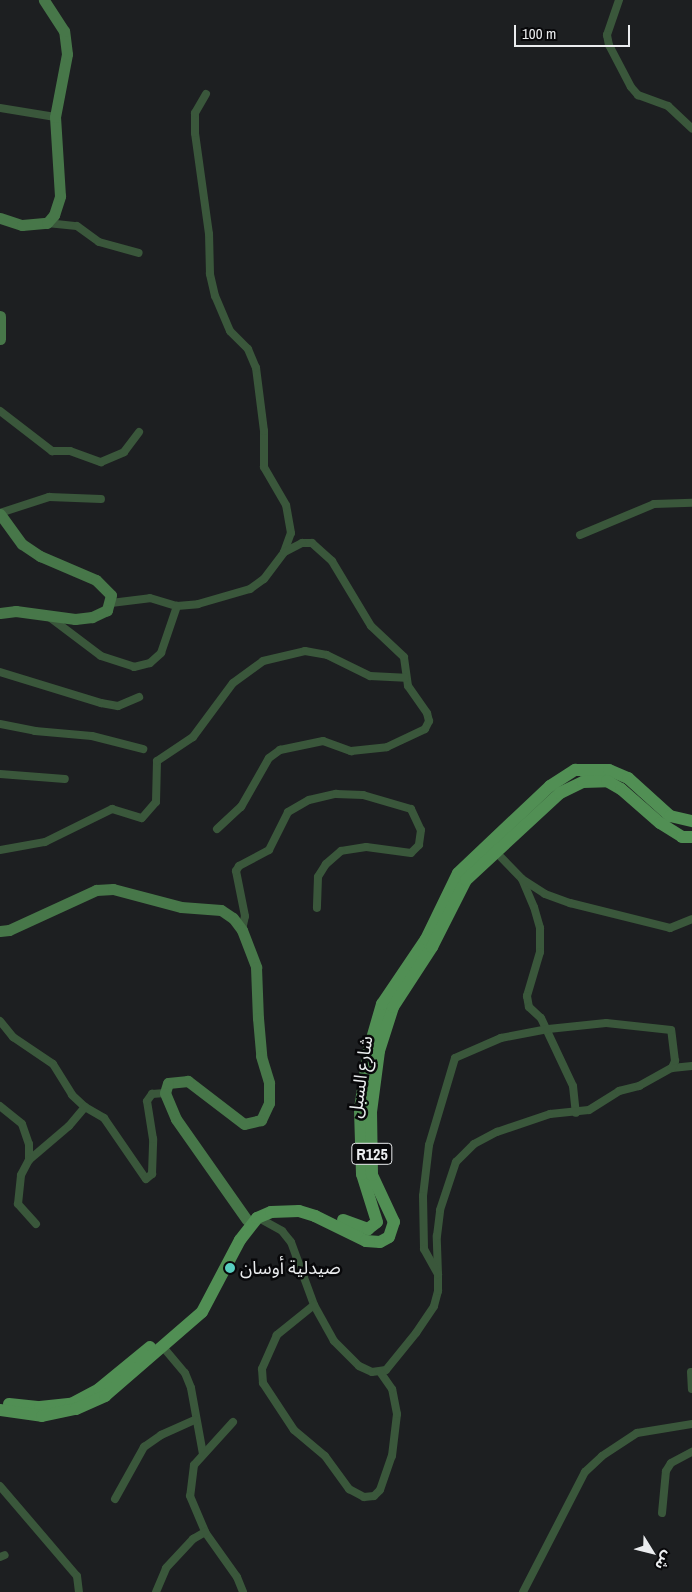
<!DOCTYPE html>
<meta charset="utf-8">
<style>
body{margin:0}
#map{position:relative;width:692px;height:1592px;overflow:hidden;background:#1d1f21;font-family:"Archivo Narrow","Noto Sans Arabic",sans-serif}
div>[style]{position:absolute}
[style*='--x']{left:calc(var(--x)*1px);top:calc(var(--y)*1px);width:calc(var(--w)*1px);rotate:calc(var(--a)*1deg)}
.street>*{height:8px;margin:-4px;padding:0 4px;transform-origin:4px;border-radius:4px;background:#3a573b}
.secondary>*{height:11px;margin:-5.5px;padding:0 5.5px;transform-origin:5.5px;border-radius:5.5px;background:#477749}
.primary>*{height:12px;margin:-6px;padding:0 6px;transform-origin:6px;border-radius:6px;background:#518f54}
.dots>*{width:14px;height:14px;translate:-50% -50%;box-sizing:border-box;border:2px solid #08080a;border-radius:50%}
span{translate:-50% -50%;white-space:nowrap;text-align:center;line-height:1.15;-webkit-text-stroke:5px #08080a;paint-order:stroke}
.shield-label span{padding:1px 4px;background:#08080a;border:1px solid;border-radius:4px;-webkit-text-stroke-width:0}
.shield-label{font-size:16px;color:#ebedef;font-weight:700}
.street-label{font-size:18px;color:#ebedef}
.poi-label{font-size:18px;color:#ebedef}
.left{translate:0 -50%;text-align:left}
.north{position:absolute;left:627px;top:1527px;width:50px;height:50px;-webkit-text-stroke:4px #08080a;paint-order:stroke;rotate:126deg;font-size:14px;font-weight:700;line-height:20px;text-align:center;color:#ebedef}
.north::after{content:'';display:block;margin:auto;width:18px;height:22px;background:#ebedef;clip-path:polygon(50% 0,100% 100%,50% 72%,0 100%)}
.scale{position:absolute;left:514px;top:25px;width:116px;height:22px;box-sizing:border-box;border:2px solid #ebedef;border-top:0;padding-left:6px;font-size:15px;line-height:18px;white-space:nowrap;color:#ebedef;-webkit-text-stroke:4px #08080a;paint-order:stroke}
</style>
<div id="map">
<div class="street">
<i style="--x:619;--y:0;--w:37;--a:109"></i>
<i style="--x:607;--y:35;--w:10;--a:79"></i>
<i style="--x:609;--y:45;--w:47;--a:62.4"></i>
<i style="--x:631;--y:87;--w:11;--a:49"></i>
<i style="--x:638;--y:95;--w:32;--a:20"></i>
<i style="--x:668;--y:106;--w:33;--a:43"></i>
<i style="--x:0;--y:108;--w:56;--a:9.3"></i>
<i style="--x:47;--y:223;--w:30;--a:6"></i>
<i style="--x:77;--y:226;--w:27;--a:36"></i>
<i style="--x:99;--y:242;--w:41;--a:15.4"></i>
<i style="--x:0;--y:411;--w:66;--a:37.6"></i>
<i style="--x:52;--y:451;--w:18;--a:0"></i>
<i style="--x:70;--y:451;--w:33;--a:20"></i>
<i style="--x:101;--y:462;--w:25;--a:-23"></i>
<i style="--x:124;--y:452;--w:25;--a:-53"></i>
<i style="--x:0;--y:513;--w:52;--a:-18.1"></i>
<i style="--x:49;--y:497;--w:52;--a:2.2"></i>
<i style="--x:580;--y:535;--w:80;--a:-22.7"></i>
<i style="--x:654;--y:504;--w:38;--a:-2"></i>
<i style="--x:111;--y:603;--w:39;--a:-7"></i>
<i style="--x:150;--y:598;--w:28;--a:17"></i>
<i style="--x:177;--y:606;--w:21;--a:-5"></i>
<i style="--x:198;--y:604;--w:54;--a:-16.1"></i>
<i style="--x:250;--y:589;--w:17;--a:-36"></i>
<i style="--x:264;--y:579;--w:34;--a:-53"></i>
<i style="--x:284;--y:552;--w:20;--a:-70"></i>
<i style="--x:291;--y:533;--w:28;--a:-100"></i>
<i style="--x:286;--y:505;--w:44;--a:-120.1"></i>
<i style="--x:264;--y:467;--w:36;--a:-90"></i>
<i style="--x:264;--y:431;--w:64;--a:-97.2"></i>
<i style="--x:256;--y:368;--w:21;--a:-113"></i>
<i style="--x:248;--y:349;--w:25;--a:-135"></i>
<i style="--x:230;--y:331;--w:38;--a:-113"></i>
<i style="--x:215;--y:296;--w:23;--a:-103"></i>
<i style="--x:210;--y:274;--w:40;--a:-91.4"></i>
<i style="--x:209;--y:234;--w:102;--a:-97.9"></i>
<i style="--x:195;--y:133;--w:20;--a:-90"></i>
<i style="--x:195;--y:113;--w:22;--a:-60"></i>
<i style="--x:48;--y:616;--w:66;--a:37"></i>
<i style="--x:101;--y:656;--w:35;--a:18"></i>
<i style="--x:134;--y:667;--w:16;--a:-14"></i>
<i style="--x:150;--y:663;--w:15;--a:-42"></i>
<i style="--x:161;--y:653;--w:50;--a:-71.2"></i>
<i style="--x:0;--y:672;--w:106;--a:17.1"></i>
<i style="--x:101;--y:703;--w:17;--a:10"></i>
<i style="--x:118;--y:706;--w:23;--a:-23"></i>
<i style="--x:0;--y:724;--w:36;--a:11"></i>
<i style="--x:35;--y:731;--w:57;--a:5"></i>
<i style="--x:92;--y:736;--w:53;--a:14.3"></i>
<i style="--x:0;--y:774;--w:65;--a:4.4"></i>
<i style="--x:217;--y:829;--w:33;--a:-43"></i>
<i style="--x:241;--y:807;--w:56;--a:-60.3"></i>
<i style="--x:269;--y:758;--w:14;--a:-36"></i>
<i style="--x:280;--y:750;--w:44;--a:-11.8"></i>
<i style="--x:323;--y:741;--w:30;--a:20"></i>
<i style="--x:351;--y:751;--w:36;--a:-6"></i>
<i style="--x:387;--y:747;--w:42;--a:-25.3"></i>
<i style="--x:425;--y:729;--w:9;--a:-63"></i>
<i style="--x:429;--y:721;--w:8;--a:-104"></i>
<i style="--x:427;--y:713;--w:33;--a:-125"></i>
<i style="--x:408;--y:686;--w:29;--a:-98"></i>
<i style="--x:404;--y:657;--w:45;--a:-136.8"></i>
<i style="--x:371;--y:626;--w:76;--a:-121"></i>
<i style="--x:332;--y:561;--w:27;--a:-138"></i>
<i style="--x:312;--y:543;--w:10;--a:180"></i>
<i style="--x:302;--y:543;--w:20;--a:153"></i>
<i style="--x:0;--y:850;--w:46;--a:-10.1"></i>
<i style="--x:45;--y:842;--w:75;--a:-26.2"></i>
<i style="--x:112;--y:809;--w:31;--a:17"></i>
<i style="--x:142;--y:818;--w:21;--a:-49"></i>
<i style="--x:156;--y:802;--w:41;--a:-88.6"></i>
<i style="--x:157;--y:761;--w:43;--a:-33.7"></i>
<i style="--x:193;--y:737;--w:67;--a:-53.5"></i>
<i style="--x:233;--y:683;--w:37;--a:-36"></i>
<i style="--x:263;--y:661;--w:43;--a:-13.4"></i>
<i style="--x:305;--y:651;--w:22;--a:10"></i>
<i style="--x:327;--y:655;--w:48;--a:26"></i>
<i style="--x:370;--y:676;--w:35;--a:3"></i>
<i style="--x:495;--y:851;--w:39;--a:46"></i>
<i style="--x:522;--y:879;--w:30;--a:67"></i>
<i style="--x:534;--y:907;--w:22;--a:74"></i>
<i style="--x:540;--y:928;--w:24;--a:90"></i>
<i style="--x:540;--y:952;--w:46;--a:106.5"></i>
<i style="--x:527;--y:996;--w:11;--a:80"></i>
<i style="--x:529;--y:1007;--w:16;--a:43"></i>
<i style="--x:541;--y:1018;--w:75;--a:64.8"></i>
<i style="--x:573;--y:1086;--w:27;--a:84"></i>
<i style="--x:522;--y:879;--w:27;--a:33"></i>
<i style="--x:545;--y:894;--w:27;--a:20"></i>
<i style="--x:570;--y:903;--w:103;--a:14"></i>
<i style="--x:670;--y:928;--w:24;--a:-22"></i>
<i style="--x:242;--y:930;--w:14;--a:-78"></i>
<i style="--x:245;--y:916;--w:46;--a:-101.3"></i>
<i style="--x:236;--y:871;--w:6;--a:-59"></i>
<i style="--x:239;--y:866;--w:34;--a:-28"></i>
<i style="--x:269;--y:850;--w:42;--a:-63.4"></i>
<i style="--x:288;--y:812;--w:24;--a:-30"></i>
<i style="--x:309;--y:800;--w:28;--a:-13"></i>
<i style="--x:336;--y:794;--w:27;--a:2"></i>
<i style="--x:363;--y:795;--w:50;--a:16.3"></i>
<i style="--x:411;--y:809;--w:23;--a:65"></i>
<i style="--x:421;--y:830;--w:15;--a:98"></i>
<i style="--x:419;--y:845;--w:11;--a:135"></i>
<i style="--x:411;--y:853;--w:45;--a:-172.4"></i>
<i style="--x:366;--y:847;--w:25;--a:171"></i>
<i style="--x:341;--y:851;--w:20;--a:139"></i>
<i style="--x:326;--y:864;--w:15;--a:122"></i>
<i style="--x:318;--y:877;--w:31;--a:92"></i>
<i style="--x:0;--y:1021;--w:21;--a:51"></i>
<i style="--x:13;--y:1037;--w:48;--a:34"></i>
<i style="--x:53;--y:1064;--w:36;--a:58"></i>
<i style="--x:72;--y:1095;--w:18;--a:43"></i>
<i style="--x:85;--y:1107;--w:22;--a:30"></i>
<i style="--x:104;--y:1118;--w:74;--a:55.5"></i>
<i style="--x:146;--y:1179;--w:8;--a:-40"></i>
<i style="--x:152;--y:1174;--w:35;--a:-88"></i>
<i style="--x:153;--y:1139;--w:38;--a:-99"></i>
<i style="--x:147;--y:1101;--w:9;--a:-54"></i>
<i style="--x:152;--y:1094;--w:13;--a:-4"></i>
<i style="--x:672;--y:1068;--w:20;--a:-6"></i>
<i style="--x:0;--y:1106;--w:28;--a:39"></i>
<i style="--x:22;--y:1124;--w:21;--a:71"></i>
<i style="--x:29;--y:1144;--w:16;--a:90"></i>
<i style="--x:257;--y:1217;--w:29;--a:29"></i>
<i style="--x:282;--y:1231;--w:14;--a:51"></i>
<i style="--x:291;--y:1242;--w:67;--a:69.9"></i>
<i style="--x:314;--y:1305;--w:41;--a:60.9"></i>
<i style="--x:334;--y:1341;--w:35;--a:45"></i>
<i style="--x:359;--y:1366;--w:14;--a:25"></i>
<i style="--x:372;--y:1372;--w:14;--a:-8"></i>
<i style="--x:386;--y:1370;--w:48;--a:-51"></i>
<i style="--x:416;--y:1333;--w:32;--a:-56"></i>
<i style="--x:434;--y:1306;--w:16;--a:-75"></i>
<i style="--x:438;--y:1291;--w:17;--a:-90"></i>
<i style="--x:438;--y:1274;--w:38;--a:-92"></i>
<i style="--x:437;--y:1236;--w:26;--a:-83"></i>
<i style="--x:440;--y:1210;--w:51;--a:-71.6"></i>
<i style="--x:456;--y:1162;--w:25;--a:-45"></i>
<i style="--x:474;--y:1144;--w:26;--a:-28"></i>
<i style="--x:497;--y:1132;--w:56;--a:-18.8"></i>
<i style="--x:550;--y:1114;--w:39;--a:-6"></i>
<i style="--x:589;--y:1110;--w:36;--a:-32"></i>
<i style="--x:619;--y:1091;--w:21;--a:-14"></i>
<i style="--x:639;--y:1086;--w:38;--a:-29"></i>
<i style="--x:672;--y:1068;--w:8;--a:-67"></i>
<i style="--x:675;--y:1061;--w:31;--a:-97"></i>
<i style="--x:671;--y:1030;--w:65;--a:-173.9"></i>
<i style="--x:606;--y:1023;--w:58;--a:174.1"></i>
<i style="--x:548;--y:1029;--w:48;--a:169.2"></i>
<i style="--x:501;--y:1038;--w:50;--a:156.5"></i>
<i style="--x:455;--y:1058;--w:91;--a:106.6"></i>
<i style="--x:429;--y:1145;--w:51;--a:96.7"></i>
<i style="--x:423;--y:1196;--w:53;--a:88.9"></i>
<i style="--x:424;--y:1249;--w:29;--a:61"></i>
<i style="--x:36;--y:1224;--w:27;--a:-132"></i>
<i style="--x:18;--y:1204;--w:29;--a:-84"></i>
<i style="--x:21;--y:1175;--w:17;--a:-62"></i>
<i style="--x:29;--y:1160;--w:52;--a:-40.4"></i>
<i style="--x:69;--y:1126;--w:25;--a:-50"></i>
<i style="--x:314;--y:1305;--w:48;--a:141"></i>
<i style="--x:277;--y:1335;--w:37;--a:114"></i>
<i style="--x:262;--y:1369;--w:14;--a:86"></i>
<i style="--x:263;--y:1383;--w:56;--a:56.6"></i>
<i style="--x:294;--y:1430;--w:40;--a:40"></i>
<i style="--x:325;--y:1456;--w:41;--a:54"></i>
<i style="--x:349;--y:1489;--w:17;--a:28"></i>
<i style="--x:364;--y:1497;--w:10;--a:-6"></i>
<i style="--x:374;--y:1496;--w:8;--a:-45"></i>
<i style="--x:380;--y:1490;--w:36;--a:-71"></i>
<i style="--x:392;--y:1456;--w:42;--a:-83.2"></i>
<i style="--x:397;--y:1414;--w:25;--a:-101"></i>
<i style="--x:392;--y:1389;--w:21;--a:-125"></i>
<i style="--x:163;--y:1347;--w:34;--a:50"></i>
<i style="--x:185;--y:1373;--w:16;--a:68"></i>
<i style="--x:191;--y:1388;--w:67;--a:79.7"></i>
<i style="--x:691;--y:1372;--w:17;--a:87"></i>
<i style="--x:233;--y:1422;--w:58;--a:132.2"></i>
<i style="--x:194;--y:1465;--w:31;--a:97"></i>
<i style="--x:190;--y:1496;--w:39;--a:67"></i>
<i style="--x:205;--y:1532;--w:55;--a:54.6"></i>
<i style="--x:237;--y:1577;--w:16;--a:68"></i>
<i style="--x:0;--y:1486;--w:118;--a:49.5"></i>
<i style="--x:77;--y:1576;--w:16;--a:83"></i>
<i style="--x:115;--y:1499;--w:60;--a:-60.9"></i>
<i style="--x:144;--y:1447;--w:21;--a:-35"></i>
<i style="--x:161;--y:1435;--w:37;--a:-24"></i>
<i style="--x:662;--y:1513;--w:42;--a:-84.6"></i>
<i style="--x:666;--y:1471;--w:9;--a:-58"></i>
<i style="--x:671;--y:1463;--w:24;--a:-28"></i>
<i style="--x:0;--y:1557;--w:5;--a:-22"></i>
<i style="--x:156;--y:1592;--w:26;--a:-67"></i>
<i style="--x:166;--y:1568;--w:40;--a:-47"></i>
<i style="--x:193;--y:1539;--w:14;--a:-30"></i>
<i style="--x:523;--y:1592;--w:135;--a:-62.7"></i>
<i style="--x:585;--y:1472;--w:23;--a:-43"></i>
<i style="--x:602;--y:1456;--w:42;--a:-33.3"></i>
<i style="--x:637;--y:1433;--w:56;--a:-9.3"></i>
</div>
<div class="secondary">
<i style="--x:0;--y:218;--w:23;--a:18"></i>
<i style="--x:22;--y:225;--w:25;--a:-5"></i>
<i style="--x:47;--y:223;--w:11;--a:-49"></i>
<i style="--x:54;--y:215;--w:20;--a:-72"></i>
<i style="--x:60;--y:196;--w:79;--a:-93.6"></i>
<i style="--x:55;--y:117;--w:64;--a:-79.2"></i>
<i style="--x:67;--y:54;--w:23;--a:-97"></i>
<i style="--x:64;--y:31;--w:37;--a:-123"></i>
<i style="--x:0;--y:316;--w:23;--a:90"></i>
<i style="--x:0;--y:514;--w:37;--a:54"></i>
<i style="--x:22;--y:544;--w:22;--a:34"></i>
<i style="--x:40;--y:556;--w:61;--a:23.2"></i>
<i style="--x:96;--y:580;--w:21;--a:45"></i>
<i style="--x:111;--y:595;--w:16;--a:105"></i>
<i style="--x:107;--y:610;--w:17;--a:155"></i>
<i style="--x:92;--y:617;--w:17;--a:173"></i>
<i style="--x:75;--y:619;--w:60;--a:-172.3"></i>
<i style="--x:16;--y:611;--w:16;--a:173"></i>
<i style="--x:0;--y:931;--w:9;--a:-6"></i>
<i style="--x:9;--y:930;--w:96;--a:-24.7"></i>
<i style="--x:96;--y:890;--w:17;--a:-3"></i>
<i style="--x:113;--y:889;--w:70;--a:14.8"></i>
<i style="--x:181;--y:907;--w:40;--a:4.3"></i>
<i style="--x:221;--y:910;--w:14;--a:34"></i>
<i style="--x:233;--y:918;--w:15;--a:53"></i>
<i style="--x:242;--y:930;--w:40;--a:69"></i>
<i style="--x:256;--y:967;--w:51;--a:87.8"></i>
<i style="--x:258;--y:1018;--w:38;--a:85"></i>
<i style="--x:261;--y:1056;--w:28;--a:73"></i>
<i style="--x:269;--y:1083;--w:20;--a:90"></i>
<i style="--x:269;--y:1103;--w:19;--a:115"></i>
<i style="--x:261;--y:1120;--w:17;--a:167"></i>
<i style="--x:244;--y:1124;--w:71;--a:-142.5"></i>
<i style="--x:188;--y:1081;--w:20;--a:174"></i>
<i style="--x:168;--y:1083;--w:10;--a:107"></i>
<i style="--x:165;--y:1093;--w:28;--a:67"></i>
<i style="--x:176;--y:1119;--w:123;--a:54.9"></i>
</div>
<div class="primary">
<i style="--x:343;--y:1220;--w:27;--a:20"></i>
<i style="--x:368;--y:1229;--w:11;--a:-38"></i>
<i style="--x:377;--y:1222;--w:50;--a:-107.4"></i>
<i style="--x:362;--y:1174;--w:65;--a:-91.8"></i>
<i style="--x:360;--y:1109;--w:61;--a:-81.5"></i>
<i style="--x:369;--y:1049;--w:47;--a:-73.9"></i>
<i style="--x:382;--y:1004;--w:78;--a:-55.9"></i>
<i style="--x:426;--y:939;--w:73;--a:-64.1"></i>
<i style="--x:458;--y:873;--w:127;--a:-43.4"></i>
<i style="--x:550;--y:786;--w:30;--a:-33"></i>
<i style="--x:575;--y:770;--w:34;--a:0"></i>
<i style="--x:609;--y:770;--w:21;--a:23"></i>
<i style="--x:628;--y:778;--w:57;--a:42.1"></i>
<i style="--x:670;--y:816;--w:23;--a:13"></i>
<i style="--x:9;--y:1404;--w:31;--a:6"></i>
<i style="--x:40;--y:1407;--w:31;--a:-6"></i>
<i style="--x:71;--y:1404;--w:32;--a:-28"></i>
<i style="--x:99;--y:1389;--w:66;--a:-39.5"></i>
<i style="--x:0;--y:1410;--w:42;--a:8.1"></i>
<i style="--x:42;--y:1416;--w:35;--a:-12"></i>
<i style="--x:76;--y:1409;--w:32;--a:-24"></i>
<i style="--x:105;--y:1396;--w:128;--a:-40.9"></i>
<i style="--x:202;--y:1312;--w:81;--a:-62.2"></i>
<i style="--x:240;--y:1240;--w:28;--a:-52"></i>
<i style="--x:257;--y:1218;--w:15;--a:-23"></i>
<i style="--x:271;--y:1212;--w:28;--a:-2"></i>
<i style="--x:299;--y:1211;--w:17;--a:17"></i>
<i style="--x:315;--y:1216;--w:57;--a:26.1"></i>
<i style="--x:366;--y:1241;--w:14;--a:4"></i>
<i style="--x:380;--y:1242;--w:10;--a:-29"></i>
<i style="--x:389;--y:1237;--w:16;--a:-72"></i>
<i style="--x:394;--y:1222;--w:52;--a:-115.1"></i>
<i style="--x:372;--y:1175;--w:63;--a:-90.9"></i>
<i style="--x:371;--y:1112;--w:62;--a:-82.5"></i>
<i style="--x:379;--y:1051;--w:46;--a:-72.3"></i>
<i style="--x:393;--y:1007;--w:72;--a:-57"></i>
<i style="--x:432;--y:947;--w:75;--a:-63.1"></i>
<i style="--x:466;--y:880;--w:128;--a:-42.8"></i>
<i style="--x:560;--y:793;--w:25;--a:-26"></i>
<i style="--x:583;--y:782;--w:24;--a:-2"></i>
<i style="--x:607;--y:781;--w:16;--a:30"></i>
<i style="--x:621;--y:789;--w:52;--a:41.1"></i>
<i style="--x:660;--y:823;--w:26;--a:32"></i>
<i style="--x:682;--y:837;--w:10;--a:0"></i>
</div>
<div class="dots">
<i style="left:230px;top:1268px;background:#58cec0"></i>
</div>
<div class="shield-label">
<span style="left:372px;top:1154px">R125</span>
</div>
<div class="street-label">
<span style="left:361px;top:1077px;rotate:-82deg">شارع السبل</span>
</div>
<div class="poi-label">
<span class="left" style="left:240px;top:1268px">صيدلية أوسان</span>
</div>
<div class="north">ش</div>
<div class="scale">100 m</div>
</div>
